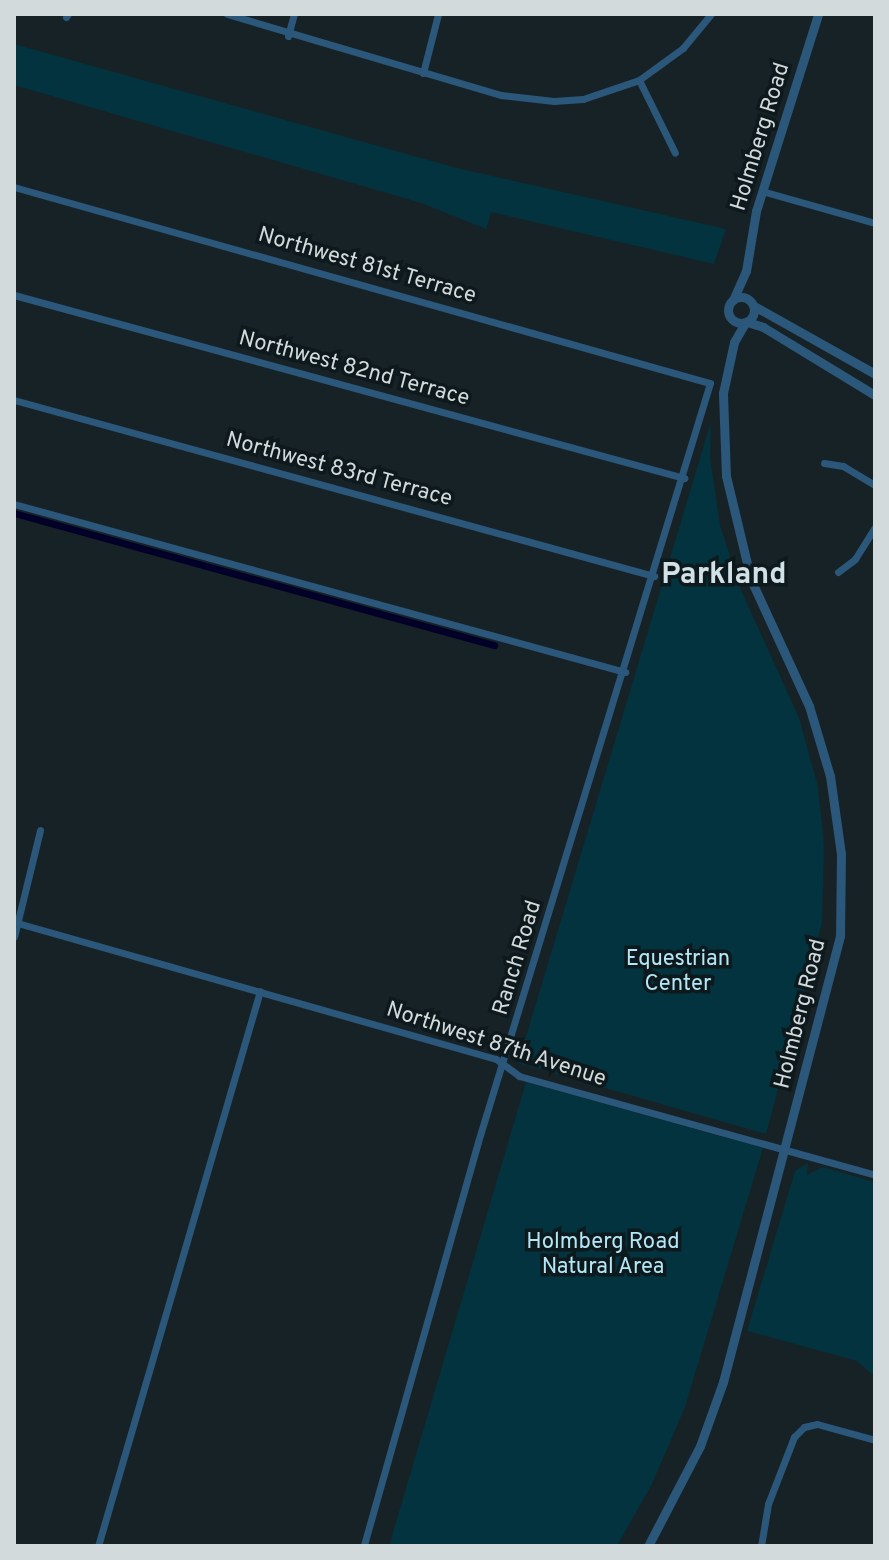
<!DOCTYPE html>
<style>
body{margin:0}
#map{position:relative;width:889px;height:1560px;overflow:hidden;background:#172226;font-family:Overpass,sans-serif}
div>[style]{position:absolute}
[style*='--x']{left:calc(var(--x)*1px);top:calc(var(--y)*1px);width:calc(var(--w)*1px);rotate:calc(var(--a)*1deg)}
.green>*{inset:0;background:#02333e}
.canal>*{height:7px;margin:-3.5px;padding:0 3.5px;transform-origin:3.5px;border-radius:3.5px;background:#020029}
.minor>*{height:7px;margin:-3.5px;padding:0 3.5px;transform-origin:3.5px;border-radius:3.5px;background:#2a577a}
.tertiary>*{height:9px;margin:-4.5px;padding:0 4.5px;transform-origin:4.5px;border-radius:4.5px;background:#2a577a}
.tertiary>.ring{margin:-4.5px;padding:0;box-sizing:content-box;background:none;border:9px solid #2a577a;border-radius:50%}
span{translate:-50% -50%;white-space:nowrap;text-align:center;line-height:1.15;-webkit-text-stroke:7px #0d191c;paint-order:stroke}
.street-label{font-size:22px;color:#d2dadc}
.park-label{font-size:22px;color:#b4e7f6}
.district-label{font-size:30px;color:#d2e1e6;font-weight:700}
.frame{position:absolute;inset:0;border:16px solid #d2dadc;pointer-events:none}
</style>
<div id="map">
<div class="green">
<i style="clip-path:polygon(14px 44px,457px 168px,726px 229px,714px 264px,491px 212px,486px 229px,421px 203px,14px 85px)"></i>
<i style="clip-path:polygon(711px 422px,710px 457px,720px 525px,741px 590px,799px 718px,818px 787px,824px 846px,822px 923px,766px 1134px,518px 1063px)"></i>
<i style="clip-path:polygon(526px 1082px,763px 1148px,685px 1407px,652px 1484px,617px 1546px,389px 1546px)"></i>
<i style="clip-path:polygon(808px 1163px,807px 1175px,822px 1167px,875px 1182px,875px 1377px,857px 1361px,747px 1331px,795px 1171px)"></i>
</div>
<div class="canal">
<i style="--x:14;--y:513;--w:498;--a:15.4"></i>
</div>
<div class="minor">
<i style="--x:227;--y:14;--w:286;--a:16.5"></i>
<i style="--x:501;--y:95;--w:53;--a:6.5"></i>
<i style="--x:554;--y:101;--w:29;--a:-4"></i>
<i style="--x:583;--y:99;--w:59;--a:-18.7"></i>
<i style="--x:639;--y:80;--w:54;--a:-36"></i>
<i style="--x:683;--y:48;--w:44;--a:-50.5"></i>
<i style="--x:66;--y:17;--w:4;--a:-56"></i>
<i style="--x:288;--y:36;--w:23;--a:-75"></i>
<i style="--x:423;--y:73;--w:61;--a:-75.7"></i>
<i style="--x:639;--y:80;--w:81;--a:63.7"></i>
<i style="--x:14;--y:187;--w:723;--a:15.73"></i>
<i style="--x:710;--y:383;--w:794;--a:107"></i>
<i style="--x:478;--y:1142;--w:420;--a:105.8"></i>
<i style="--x:762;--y:191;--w:117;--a:15.8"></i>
<i style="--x:14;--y:295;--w:695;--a:15.28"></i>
<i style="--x:14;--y:400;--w:664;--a:15.38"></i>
<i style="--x:824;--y:463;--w:19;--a:9"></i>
<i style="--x:843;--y:466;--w:37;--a:31"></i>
<i style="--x:14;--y:504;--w:634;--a:15.37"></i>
<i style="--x:838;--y:572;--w:21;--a:-37"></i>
<i style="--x:855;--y:559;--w:38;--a:-58"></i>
<i style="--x:14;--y:922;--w:501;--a:15.87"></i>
<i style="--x:496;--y:1059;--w:29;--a:36"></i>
<i style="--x:519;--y:1076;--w:370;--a:15.5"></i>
<i style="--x:14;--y:937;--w:110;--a:-76.3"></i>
<i style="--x:98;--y:1546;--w:578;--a:-73.73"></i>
<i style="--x:761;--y:1546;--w:43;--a:-80.5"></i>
<i style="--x:768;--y:1504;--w:72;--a:-68.8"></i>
<i style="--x:794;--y:1437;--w:14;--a:-45"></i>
<i style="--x:804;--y:1427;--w:13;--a:-13"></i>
<i style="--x:817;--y:1424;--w:60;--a:15.4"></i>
</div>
<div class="tertiary">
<i class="ring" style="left:728px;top:297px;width:17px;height:17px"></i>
<i style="--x:733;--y:300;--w:32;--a:-66"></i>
<i style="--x:746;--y:271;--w:61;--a:-80.5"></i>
<i style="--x:756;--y:211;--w:207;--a:-72.5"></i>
<i style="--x:754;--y:306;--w:139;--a:29.3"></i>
<i style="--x:747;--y:322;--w:17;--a:17"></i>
<i style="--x:763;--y:327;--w:131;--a:31.3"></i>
<i style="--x:648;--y:1546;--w:113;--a:-62.5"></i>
<i style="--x:700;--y:1446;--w:68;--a:-70.2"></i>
<i style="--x:723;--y:1382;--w:461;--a:-75.3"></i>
<i style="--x:840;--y:936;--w:82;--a:-89.3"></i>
<i style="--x:841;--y:854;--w:79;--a:-98"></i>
<i style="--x:830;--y:776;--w:73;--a:-106.7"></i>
<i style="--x:809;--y:706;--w:139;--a:-114.7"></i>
<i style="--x:751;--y:580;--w:107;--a:-103.5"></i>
<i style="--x:726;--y:476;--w:83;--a:-92.1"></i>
<i style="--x:723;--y:393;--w:52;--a:-77.8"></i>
<i style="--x:734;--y:342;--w:22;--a:-60"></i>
</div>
<div class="street-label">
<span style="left:761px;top:137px;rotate:-73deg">Holmberg Road</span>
<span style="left:367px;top:266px;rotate:16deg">Northwest 81st Terrace</span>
<span style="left:354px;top:369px;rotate:15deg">Northwest 82nd Terrace</span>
<span style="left:339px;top:470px;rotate:15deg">Northwest 83rd Terrace</span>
<span style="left:518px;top:958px;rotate:-73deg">Ranch Road</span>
<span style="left:801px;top:1014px;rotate:-76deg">Holmberg Road</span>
<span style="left:496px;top:1045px;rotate:18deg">Northwest 87th Avenue</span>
</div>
<div class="park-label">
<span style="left:678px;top:972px">Equestrian<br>Center</span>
<span style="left:603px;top:1255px">Holmberg Road<br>Natural Area</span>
</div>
<div class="district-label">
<span style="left:724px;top:576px">Parkland</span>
</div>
<div class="frame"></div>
</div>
